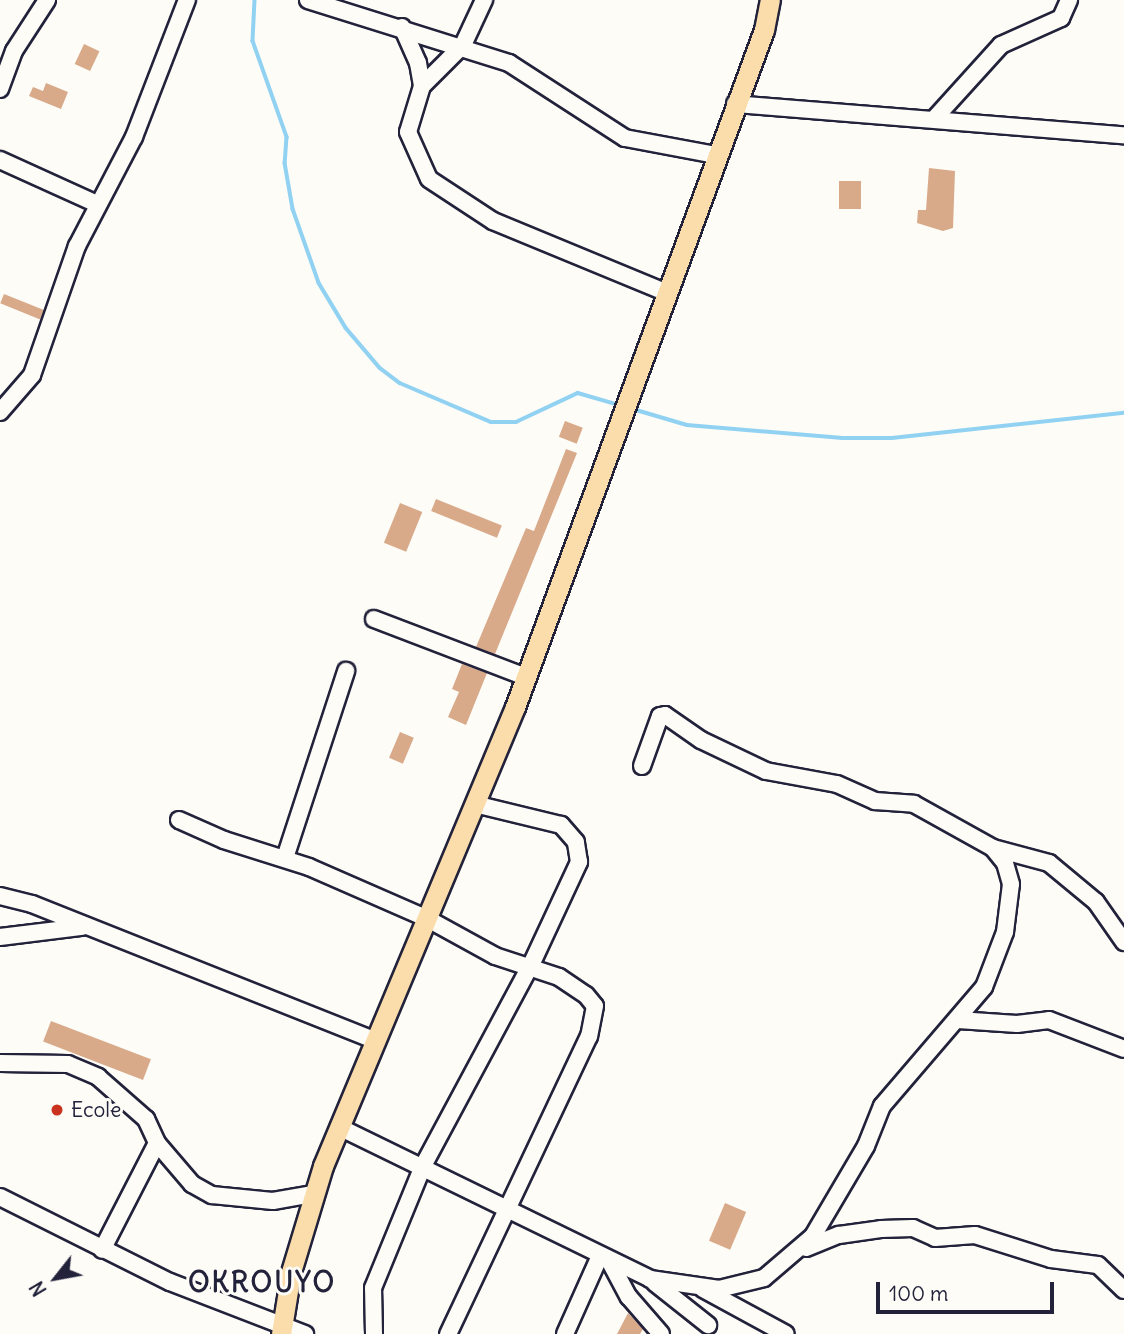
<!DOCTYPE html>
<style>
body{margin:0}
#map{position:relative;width:1124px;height:1334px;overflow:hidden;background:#fdfcf7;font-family:Delius,sans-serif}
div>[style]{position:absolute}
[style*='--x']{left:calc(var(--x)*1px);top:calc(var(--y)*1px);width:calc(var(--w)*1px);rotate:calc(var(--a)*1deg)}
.stream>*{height:3.5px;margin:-1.75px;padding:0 1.75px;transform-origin:1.75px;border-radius:1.75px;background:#91d1f2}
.building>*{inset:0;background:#d8aa8a;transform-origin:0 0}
.roads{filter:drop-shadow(2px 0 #22223b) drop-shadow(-2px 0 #22223b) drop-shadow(0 2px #22223b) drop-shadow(0 -2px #22223b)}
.minor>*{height:16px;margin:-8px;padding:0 8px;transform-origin:8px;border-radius:8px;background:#fdfcf7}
.major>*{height:19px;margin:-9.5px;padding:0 9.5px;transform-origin:9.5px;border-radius:9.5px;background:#faddab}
.dots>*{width:19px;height:19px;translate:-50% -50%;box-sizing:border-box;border:4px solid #fdfcf7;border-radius:50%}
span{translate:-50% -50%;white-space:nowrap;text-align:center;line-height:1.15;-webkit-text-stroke:6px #fdfcf7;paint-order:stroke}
.poi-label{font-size:21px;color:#22223b}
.left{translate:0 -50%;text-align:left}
.district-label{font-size:28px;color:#22223b;font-weight:700;letter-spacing:2px}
.north{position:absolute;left:21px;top:1243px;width:70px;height:70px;-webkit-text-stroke:5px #fdfcf7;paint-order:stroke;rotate:239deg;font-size:19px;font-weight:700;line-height:28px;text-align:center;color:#22223b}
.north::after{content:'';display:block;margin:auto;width:24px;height:32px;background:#22223b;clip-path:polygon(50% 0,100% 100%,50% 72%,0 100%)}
.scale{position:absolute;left:876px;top:1282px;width:178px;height:32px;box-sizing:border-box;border:4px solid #22223b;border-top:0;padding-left:9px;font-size:21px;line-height:24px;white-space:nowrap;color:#22223b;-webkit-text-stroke:5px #fdfcf7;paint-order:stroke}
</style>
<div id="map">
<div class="stream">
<i style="--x:255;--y:0;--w:41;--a:92.8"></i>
<i style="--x:253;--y:41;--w:102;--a:70.5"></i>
<i style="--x:287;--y:137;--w:26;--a:94"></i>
<i style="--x:285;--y:163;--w:47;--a:80.1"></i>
<i style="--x:293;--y:209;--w:78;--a:70.6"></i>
<i style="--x:319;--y:283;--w:52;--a:59"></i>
<i style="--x:346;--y:328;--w:52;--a:49.6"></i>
<i style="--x:380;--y:368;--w:25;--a:37"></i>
<i style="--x:400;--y:383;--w:99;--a:23.2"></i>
<i style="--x:491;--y:422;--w:25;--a:0"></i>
<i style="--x:516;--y:422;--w:68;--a:-25.1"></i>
<i style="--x:578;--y:393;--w:43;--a:16.3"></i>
<i style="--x:633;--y:409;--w:56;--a:16.5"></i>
<i style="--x:687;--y:425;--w:156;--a:4.8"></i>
<i style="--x:842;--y:438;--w:50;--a:0"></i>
<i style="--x:892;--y:438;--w:233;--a:-6.2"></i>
</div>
<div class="building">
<i style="left:84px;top:44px;width:17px;height:22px;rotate:25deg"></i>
<i style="clip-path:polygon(46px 83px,68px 92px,61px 109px,29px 96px,33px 87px,43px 91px)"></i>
<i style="clip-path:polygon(929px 168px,955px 171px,953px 228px,943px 231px,917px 223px,918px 210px,926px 210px)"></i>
<i style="left:839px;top:181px;width:22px;height:28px"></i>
<i style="left:4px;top:294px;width:43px;height:10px;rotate:22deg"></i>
<i style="left:565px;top:421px;width:19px;height:17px;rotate:21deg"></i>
<i style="clip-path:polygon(566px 449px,577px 453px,495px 654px,476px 647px,526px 528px,534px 531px)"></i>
<i style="left:436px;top:499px;width:71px;height:13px;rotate:22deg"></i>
<i style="left:400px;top:503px;width:24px;height:43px;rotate:22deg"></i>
<i style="clip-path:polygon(462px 664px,487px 673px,466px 725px,448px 717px,459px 692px,452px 689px)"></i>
<i style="left:400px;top:732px;width:15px;height:28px;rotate:23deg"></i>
<i style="left:51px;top:1021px;width:107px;height:22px;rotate:21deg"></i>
<i style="left:725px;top:1203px;width:23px;height:41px;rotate:23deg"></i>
<i style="clip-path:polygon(628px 1313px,643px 1329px,640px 1334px,617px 1334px)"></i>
</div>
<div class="roads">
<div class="minor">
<i style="--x:308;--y:0;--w:211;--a:17.4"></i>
<i style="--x:509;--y:63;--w:138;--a:32.9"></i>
<i style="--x:625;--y:138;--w:93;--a:10.6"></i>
<i style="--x:402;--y:27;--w:39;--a:66"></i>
<i style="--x:418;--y:63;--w:23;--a:80"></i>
<i style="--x:422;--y:86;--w:48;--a:106.9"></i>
<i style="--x:408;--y:132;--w:51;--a:65.9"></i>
<i style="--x:429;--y:179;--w:77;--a:33.3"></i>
<i style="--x:493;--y:221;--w:189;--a:22.4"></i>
<i style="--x:422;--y:86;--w:58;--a:-45"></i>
<i style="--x:463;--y:45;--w:50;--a:-65"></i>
<i style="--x:0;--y:89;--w:40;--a:-69.8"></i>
<i style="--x:14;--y:51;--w:61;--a:-57.1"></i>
<i style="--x:735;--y:104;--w:390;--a:4.6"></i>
<i style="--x:934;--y:119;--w:100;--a:-47.8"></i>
<i style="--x:1001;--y:45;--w:66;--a:-24.2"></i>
<i style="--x:1061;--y:18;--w:20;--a:-66"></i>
<i style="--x:0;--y:160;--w:107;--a:24.4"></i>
<i style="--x:0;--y:412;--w:49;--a:-49.1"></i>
<i style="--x:32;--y:375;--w:137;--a:-70.8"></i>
<i style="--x:77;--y:246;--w:123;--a:-62.4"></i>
<i style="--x:134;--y:137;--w:147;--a:-68.9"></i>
<i style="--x:374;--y:619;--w:163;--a:20.9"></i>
<i style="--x:642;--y:766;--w:53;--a:-70.2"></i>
<i style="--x:660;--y:716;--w:5;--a:-11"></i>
<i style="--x:665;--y:715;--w:44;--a:34.8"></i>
<i style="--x:701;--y:740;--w:72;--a:25.5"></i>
<i style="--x:766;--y:771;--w:72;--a:10.4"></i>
<i style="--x:837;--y:784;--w:42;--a:24.1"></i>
<i style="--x:875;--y:801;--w:39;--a:4"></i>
<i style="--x:914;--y:804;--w:90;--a:29.1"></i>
<i style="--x:993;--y:848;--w:58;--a:15"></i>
<i style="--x:1049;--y:863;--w:61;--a:39.7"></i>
<i style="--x:1096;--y:902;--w:49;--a:55"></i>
<i style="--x:179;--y:820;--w:49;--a:24"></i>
<i style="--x:224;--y:840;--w:89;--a:17.6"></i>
<i style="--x:309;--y:867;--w:128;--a:23.6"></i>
<i style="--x:426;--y:918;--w:79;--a:28.8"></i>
<i style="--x:495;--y:956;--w:67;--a:18.2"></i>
<i style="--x:559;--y:977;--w:32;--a:34"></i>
<i style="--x:586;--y:995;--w:14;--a:51"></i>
<i style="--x:595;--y:1006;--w:31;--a:101"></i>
<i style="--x:589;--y:1036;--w:330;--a:115.3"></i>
<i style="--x:285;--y:858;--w:197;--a:-71.9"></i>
<i style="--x:0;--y:896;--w:33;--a:14"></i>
<i style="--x:32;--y:904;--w:371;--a:21.7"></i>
<i style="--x:0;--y:937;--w:83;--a:-7"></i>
<i style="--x:958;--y:1020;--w:59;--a:3.9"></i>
<i style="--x:1017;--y:1024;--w:32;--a:-7"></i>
<i style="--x:1049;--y:1020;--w:80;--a:21.1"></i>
<i style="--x:0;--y:1063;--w:68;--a:0.8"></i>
<i style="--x:68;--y:1064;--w:33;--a:23"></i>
<i style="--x:98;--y:1077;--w:64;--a:41.2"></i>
<i style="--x:146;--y:1119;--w:26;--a:65"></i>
<i style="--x:157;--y:1143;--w:120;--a:117.2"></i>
<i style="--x:339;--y:1127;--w:346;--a:26"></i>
<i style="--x:650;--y:1279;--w:70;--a:8.2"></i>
<i style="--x:719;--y:1289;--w:46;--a:-13.7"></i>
<i style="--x:764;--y:1278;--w:65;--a:-40.6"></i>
<i style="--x:813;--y:1236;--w:104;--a:-59.5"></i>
<i style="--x:866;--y:1146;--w:43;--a:-68.2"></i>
<i style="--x:882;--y:1106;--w:157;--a:-49.4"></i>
<i style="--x:984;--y:987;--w:59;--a:-69.1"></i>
<i style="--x:1005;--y:932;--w:48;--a:-82.9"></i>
<i style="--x:1011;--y:884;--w:22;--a:-106"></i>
<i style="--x:1005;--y:863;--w:19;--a:-129"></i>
<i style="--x:157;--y:1143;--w:54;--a:49.5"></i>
<i style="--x:192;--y:1184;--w:23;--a:29"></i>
<i style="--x:212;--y:1195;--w:61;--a:5.6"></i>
<i style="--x:273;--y:1201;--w:41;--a:-9.9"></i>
<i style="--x:0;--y:1197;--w:190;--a:26.6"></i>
<i style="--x:170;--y:1282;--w:145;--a:21.1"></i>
<i style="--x:806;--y:1248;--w:35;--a:-22"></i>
<i style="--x:839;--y:1235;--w:42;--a:-8.1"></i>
<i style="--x:881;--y:1229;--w:32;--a:-2"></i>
<i style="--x:913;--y:1228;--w:24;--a:24"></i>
<i style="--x:935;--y:1238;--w:40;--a:-4.3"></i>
<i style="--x:975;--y:1235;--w:80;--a:17.5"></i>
<i style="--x:1051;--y:1259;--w:47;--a:7.3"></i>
<i style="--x:1098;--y:1265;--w:36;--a:44"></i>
<i style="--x:610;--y:1262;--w:40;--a:62"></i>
<i style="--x:629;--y:1297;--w:49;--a:49.1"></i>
<i style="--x:655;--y:1283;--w:68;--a:38.4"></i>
<i style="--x:703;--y:1289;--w:94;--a:28.5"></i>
<i style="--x:374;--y:1334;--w:46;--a:-91.2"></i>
<i style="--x:373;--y:1288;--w:132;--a:-67.7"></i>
<i style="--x:423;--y:1166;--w:228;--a:-61.8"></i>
<i style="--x:531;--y:965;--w:114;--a:-65"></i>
<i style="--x:579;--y:862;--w:20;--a:-99"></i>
<i style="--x:576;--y:842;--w:23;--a:-131"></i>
<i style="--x:561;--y:825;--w:89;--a:-166.4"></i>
<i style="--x:565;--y:1334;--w:83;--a:-65.9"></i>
</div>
<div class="major">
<i style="--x:281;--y:1334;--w:63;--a:-80.8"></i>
<i style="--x:291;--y:1272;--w:111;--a:-73.2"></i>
<i style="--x:323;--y:1166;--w:498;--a:-67.3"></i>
<i style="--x:515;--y:707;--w:721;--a:-69.81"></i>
<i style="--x:764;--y:30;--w:31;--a:-79"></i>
</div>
</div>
<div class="dots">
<i style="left:57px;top:1110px;background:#c8321e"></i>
</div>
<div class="poi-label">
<span class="left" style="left:71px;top:1110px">Ecole</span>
</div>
<div class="district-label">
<span style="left:262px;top:1282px">OKROUYO</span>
</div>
<div class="north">N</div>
<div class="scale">100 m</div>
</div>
